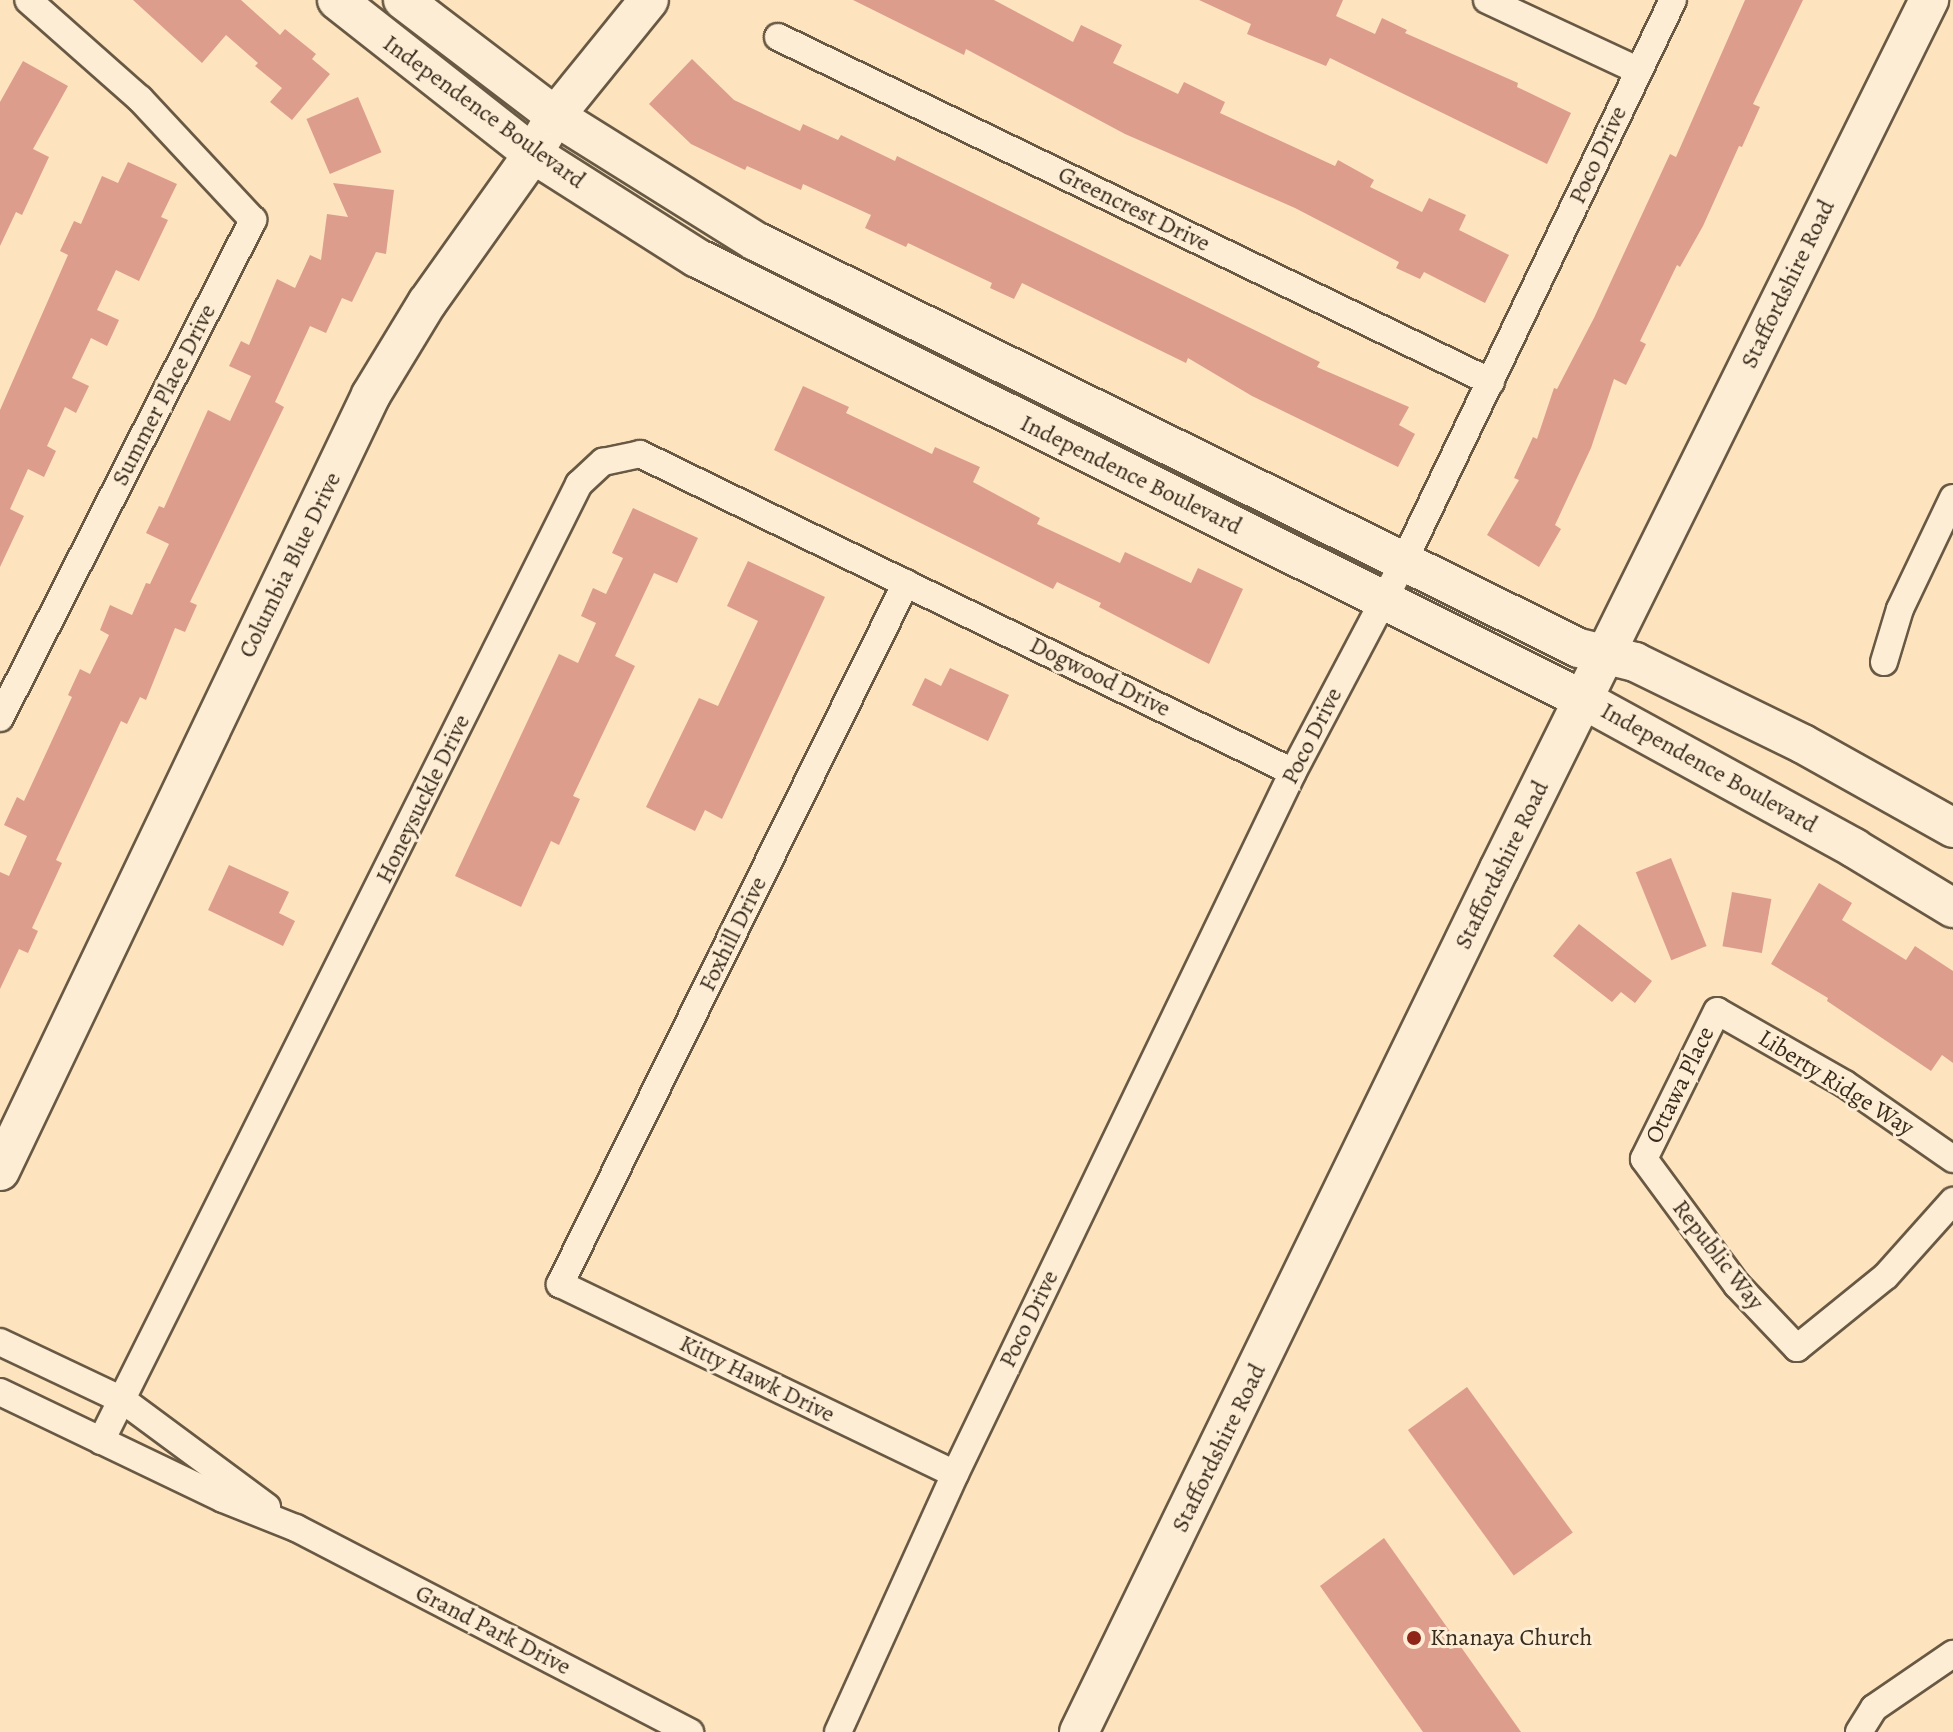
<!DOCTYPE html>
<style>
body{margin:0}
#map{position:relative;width:1953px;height:1732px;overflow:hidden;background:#fde3be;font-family:Alegreya,serif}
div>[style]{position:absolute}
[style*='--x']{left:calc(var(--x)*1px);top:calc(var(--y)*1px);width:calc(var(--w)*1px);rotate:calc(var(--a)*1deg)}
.building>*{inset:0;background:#dd9d8d;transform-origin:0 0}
.roads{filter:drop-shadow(2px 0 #685944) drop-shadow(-2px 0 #685944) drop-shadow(0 2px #685944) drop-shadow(0 -2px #685944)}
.street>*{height:26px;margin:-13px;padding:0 13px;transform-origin:13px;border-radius:13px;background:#feedd5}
.secondary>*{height:38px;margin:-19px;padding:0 19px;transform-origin:19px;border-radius:19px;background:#feedd5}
.dots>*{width:22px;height:22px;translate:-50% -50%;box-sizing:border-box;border:4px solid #feedd5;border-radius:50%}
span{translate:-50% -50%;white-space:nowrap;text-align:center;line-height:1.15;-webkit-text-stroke:6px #feedd5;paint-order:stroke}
.street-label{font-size:24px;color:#372b1c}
.poi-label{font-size:24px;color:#372b1c}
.left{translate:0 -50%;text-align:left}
</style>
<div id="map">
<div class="building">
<i style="clip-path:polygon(133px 0,241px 0,280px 35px,285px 29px,316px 54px,312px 59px,330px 74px,292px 120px,270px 102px,282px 88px,255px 66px,258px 63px,226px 35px,202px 63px)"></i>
<i style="clip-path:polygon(853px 0,994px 0,1073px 42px,1081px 25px,1122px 45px,1113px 63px,1178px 94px,1184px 82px,1225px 102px,1220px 113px,1335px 166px,1338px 160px,1374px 180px,1370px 187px,1422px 212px,1429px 198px,1466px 215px,1459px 230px,1509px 255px,1485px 303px,1424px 272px,1420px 279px,1396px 268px,1399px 262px,1295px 208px,1125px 134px,966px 49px,964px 55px)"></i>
<i style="clip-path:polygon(1199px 0,1343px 0,1336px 16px,1375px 34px,1382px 18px,1407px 30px,1405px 33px,1518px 83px,1517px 87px,1571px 113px,1547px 164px,1330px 58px,1326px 66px,1247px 34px,1251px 24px)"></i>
<i style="clip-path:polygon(1745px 0,1803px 0,1753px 104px,1760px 107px,1742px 147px,1739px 146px,1703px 226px,1680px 267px,1677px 265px,1640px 341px,1646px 344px,1626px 385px,1614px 379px,1591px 448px,1555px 525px,1561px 529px,1539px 567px,1487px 535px,1519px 480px,1514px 478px,1533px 437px,1537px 439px,1554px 388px,1557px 389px,1594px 318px,1670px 154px,1676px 157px)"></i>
<i style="clip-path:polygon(692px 59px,734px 100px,800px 131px,803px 124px,838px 140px,841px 135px,895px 161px,897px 156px,1320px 362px,1317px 367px,1409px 407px,1399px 425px,1415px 434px,1398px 467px,1252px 396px,1188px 358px,1186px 363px,1022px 283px,1014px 299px,990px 288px,992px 283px,908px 243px,906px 247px,865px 228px,871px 215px,803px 184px,801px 190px,747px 166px,745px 170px,691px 144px,649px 104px)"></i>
<i style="clip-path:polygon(23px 61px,68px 86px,33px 149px,49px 157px,22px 215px,16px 212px,0 246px,0 102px)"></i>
<i style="left:358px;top:97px;width:60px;height:56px;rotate:67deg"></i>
<i style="clip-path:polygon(128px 162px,177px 184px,161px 217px,168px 220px,139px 281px,116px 270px,97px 310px,119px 320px,107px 346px,91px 338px,72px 378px,89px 386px,76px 413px,65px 407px,47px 446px,56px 451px,44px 477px,28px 469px,10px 509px,24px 516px,0 567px,0 410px,68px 255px,60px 251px,74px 221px,81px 224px,102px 176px,118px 183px)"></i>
<i style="clip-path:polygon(333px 183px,394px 190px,386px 254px,376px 252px,352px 302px,342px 298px,326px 333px,310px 326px,275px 402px,284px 407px,190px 602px,197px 605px,185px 632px,175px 628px,146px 700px,140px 697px,127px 724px,121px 721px,56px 860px,62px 863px,32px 928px,38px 931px,28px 953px,19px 949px,0 989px,0 872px,9px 876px,27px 836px,4px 825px,17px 797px,24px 801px,72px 697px,68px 695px,80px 669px,90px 674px,109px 635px,100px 630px,110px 605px,132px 615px,146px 583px,150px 584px,169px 544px,146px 533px,159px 506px,164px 508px,208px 410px,230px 421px,251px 376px,229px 366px,241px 341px,249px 345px,277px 279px,295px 288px,310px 255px,321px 260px,327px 214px,348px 217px)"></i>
<i style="clip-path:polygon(803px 386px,849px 407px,846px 413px,932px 454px,935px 447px,980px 467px,973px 482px,1040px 518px,1037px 524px,1120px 563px,1125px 552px,1191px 583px,1198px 568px,1243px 589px,1209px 664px,1099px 607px,1101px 603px,1057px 582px,1053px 589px,774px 450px)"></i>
<i style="clip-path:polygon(633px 508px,698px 538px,677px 583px,654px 573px,615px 656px,635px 666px,573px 796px,580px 799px,559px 845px,551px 841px,521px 907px,455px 876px,559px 654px,578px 663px,596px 623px,581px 616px,593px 588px,606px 594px,623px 558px,612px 553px)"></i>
<i style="clip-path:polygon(748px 561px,825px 597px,722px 819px,705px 810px,695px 831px,646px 807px,699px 698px,718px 706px,758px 621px,727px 606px)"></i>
<i style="clip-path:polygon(950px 668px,1009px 695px,988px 741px,912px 705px,925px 678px,941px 686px)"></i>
<i style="left:1671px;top:858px;width:95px;height:38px;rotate:68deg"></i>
<i style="clip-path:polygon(229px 865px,289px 892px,279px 913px,295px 921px,283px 946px,208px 910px)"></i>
<i style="clip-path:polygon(1819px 883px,1852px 903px,1842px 920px,1906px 960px,1915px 946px,1953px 971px,1953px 1063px,1942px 1055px,1931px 1071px,1827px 1001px,1828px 998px,1771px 964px)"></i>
<i style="left:1732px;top:892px;width:40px;height:55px;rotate:10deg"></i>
<i style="clip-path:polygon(1579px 924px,1652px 981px,1635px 1003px,1621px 992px,1612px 1002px,1553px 956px)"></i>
<i style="left:1467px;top:1387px;width:180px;height:73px;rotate:54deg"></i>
<i style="clip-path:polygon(1384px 1538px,1521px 1732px,1423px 1732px,1320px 1586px)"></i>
</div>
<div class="roads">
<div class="street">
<i style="--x:1487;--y:0;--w:166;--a:25"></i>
<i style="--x:778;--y:37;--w:792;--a:25.82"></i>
<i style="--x:906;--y:583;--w:782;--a:116.27"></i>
<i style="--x:560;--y:1284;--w:438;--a:25.7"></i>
<i style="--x:1884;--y:662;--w:55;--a:-73.2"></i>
<i style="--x:1900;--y:609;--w:123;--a:-64.5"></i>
<i style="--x:0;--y:718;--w:559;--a:-63.07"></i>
<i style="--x:253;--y:220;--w:166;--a:-133"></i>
<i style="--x:140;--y:99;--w:149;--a:-138.5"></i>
<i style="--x:1953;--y:1159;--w:131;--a:-145.2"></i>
<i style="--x:1845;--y:1084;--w:147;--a:-150.3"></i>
<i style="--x:1717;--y:1011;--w:165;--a:116.3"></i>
<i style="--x:1644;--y:1159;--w:157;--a:53.6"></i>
<i style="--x:1737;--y:1285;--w:87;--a:46.4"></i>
<i style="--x:1797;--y:1348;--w:114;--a:-39"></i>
<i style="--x:1886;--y:1276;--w:101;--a:-48.2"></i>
<i style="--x:0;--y:1342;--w:137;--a:25.4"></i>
<i style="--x:124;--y:1401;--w:178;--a:36.5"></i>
<i style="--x:0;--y:1392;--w:247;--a:25.6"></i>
<i style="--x:223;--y:1499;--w:79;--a:21.7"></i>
<i style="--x:296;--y:1528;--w:444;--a:27.4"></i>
<i style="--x:101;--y:1441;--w:1070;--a:-63.46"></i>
<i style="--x:579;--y:484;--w:33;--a:-43"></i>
<i style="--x:603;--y:462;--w:38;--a:-12"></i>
<i style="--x:640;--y:454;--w:726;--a:25.97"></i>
<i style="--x:838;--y:1732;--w:283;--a:-65.6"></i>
<i style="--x:955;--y:1474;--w:779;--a:-64.29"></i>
<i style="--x:1293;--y:772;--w:236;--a:-62.2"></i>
<i style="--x:1403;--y:563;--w:624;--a:-64.38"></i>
<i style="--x:1859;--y:1732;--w:28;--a:-58"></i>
<i style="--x:1874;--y:1708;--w:96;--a:-34.4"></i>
</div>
<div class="secondary">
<i style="--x:337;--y:0;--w:249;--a:38.2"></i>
<i style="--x:533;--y:154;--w:194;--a:32.4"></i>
<i style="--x:697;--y:258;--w:991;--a:26.49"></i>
<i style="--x:1584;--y:700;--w:308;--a:28.7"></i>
<i style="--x:1854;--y:848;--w:116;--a:31.2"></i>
<i style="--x:403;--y:0;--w:191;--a:37.3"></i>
<i style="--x:555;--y:116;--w:236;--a:32"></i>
<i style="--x:755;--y:241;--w:919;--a:26.29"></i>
<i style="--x:1579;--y:648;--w:58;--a:14"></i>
<i style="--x:1635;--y:662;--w:187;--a:26"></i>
<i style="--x:1803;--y:744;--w:172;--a:29.2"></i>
<i style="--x:0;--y:1171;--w:860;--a:-64.45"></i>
<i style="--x:371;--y:395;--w:108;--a:-58.7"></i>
<i style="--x:427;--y:303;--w:183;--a:-54.6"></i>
<i style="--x:533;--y:154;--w:44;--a:-59.9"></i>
<i style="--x:555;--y:116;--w:149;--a:-51"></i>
<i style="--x:1079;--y:1732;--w:960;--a:-64.05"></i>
<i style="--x:1499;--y:869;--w:970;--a:-63.67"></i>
</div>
</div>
<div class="dots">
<i style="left:1414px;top:1638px;background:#8f2418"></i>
</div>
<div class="street-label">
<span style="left:484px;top:112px;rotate:36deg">Independence Boulevard</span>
<span style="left:1598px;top:155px;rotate:-65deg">Poco Drive</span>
<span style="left:1134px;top:209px;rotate:26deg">Greencrest Drive</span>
<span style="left:1788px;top:284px;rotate:-64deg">Staffordshire Road</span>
<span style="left:164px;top:395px;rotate:-63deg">Summer Place Drive</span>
<span style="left:1131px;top:475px;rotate:26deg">Independence Boulevard</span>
<span style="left:290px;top:565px;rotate:-64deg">Columbia Blue Drive</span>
<span style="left:1100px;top:677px;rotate:26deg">Dogwood Drive</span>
<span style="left:1312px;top:736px;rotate:-63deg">Poco Drive</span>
<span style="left:1709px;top:768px;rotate:29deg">Independence Boulevard</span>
<span style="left:423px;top:799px;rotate:-64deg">Honeysuckle Drive</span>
<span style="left:1502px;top:865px;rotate:-64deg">Staffordshire Road</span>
<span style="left:733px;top:934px;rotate:-64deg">Foxhill Drive</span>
<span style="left:1836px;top:1083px;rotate:32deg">Liberty Ridge Way</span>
<span style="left:1680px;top:1085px;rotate:-64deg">Ottawa Place</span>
<span style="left:1718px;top:1255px;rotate:52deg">Republic Way</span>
<span style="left:1029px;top:1319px;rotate:-64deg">Poco Drive</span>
<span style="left:757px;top:1379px;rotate:26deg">Kitty Hawk Drive</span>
<span style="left:1219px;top:1448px;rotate:-64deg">Staffordshire Road</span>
<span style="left:493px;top:1630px;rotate:27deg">Grand Park Drive</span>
</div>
<div class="poi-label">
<span class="left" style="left:1430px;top:1638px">Knanaya Church</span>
</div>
</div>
